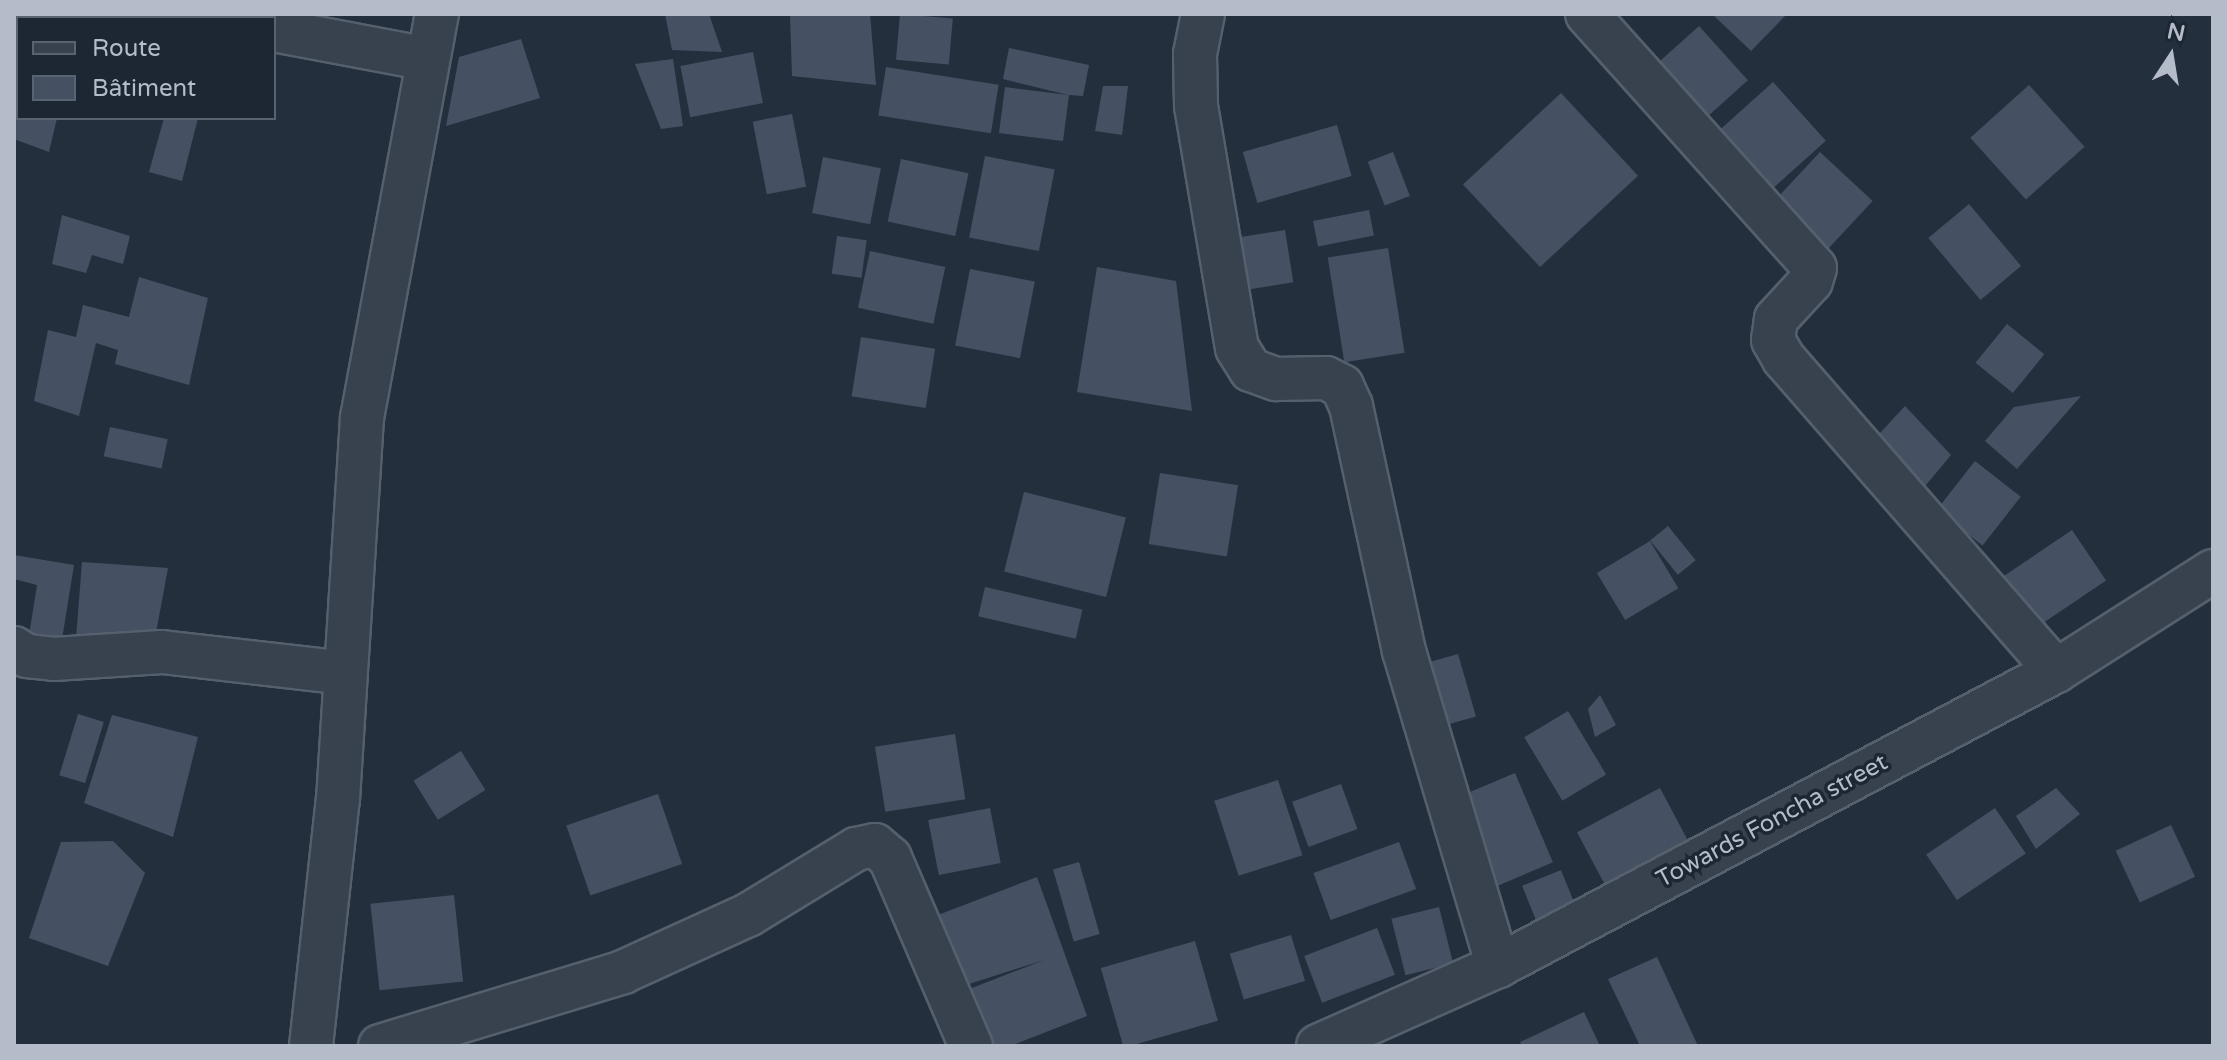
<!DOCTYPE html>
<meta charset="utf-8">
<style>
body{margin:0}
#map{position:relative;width:2227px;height:1060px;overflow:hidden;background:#242f3e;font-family:"Varela Round",sans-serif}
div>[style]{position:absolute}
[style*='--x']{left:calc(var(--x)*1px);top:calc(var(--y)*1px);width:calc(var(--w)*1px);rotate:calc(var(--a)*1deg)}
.building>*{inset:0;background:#455162;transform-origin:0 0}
.roads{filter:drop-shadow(2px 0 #565f6c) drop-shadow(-2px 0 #565f6c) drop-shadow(0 2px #565f6c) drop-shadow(0 -2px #565f6c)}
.minor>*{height:42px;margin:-21px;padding:0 21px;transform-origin:21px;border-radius:21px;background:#38414e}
span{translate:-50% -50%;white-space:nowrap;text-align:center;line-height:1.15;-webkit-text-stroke:7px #1d2633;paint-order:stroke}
.street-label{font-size:24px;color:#b4bcc9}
.frame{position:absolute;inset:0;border:16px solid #b4bcc9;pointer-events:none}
.legend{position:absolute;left:16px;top:16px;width:260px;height:104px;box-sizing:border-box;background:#1d2633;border:2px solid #59626f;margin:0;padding:10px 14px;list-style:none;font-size:24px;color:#b4bcc9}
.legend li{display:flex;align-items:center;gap:16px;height:40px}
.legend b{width:40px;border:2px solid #59626f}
.north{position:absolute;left:2131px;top:16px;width:80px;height:80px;-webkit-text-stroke:6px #1d2633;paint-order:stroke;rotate:12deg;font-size:22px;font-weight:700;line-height:32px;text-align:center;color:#b4bcc9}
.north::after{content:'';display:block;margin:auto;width:28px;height:36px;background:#b4bcc9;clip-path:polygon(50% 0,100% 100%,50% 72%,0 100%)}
</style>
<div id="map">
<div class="building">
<i style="clip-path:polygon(228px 14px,268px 14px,261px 18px)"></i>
<i style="clip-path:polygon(665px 14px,709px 14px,722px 52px,672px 50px)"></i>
<i style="clip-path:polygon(790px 14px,870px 14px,876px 85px,792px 76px)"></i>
<i style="left:900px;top:14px;width:53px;height:46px;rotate:5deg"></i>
<i style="clip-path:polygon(1712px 14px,1787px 14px,1751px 51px)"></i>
<i style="left:1699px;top:26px;width:73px;height:64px;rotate:48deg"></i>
<i style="clip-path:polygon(521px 39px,540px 98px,446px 126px,459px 57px)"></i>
<i style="clip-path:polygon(1009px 48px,1089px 65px,1083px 96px,1069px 95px,1063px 141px,999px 133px,1005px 87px,1068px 95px,1003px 79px)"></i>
<i style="left:753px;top:52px;width:52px;height:74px;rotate:79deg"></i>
<i style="clip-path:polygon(673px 59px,683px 126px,661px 129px,635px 64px)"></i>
<i style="left:886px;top:67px;width:114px;height:49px;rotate:9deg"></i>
<i style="clip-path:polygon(14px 81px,18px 118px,57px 118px,49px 152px,14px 139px)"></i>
<i style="left:1773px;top:82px;width:79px;height:83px;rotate:48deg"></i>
<i style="left:2029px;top:85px;width:83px;height:79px;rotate:48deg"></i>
<i style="clip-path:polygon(1103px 86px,1128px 86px,1122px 135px,1095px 131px)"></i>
<i style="left:1561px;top:93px;width:113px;height:134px;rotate:47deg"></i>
<i style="left:792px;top:114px;width:74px;height:40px;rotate:79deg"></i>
<i style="clip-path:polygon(164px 118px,198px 118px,182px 181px,149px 172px)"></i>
<i style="left:1337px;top:125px;width:53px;height:98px;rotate:74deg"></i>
<i style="left:1393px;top:152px;width:47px;height:27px;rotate:69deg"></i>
<i style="left:1820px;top:152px;width:72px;height:72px;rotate:43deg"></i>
<i style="left:985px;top:156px;width:71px;height:83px;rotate:11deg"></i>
<i style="left:823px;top:157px;width:59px;height:57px;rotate:11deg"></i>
<i style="left:901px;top:159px;width:69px;height:64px;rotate:12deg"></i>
<i style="left:1969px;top:204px;width:81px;height:53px;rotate:50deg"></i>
<i style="left:1369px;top:210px;width:26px;height:57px;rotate:79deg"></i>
<i style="clip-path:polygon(62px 215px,130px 236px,123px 264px,92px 255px,86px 273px,52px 264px)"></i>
<i style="left:1285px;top:230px;width:53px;height:60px;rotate:81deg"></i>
<i style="left:837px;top:236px;width:30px;height:38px;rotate:8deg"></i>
<i style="left:1388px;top:248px;width:106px;height:61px;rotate:81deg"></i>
<i style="left:870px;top:251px;width:77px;height:58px;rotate:12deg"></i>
<i style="clip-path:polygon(1097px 267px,1176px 281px,1192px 411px,1077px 392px)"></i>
<i style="left:970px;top:269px;width:66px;height:78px;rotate:11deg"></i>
<i style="clip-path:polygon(139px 277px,208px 298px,189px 385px,115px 364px,118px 350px,96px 343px,79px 416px,34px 401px,48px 330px,76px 337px,83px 305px,129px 317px)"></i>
<i style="left:2007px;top:324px;width:48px;height:50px;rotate:39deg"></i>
<i style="left:861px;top:337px;width:75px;height:60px;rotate:9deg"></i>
<i style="clip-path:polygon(2081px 396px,2017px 469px,1985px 441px,2014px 407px)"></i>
<i style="clip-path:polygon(1905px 406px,1951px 455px,1916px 497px,1868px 446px)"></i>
<i style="left:110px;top:427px;width:59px;height:30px;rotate:12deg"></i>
<i style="left:1975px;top:461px;width:58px;height:62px;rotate:38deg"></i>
<i style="left:1160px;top:473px;width:79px;height:72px;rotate:9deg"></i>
<i style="left:1024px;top:492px;width:105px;height:82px;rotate:14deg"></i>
<i style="left:1668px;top:526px;width:44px;height:23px;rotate:51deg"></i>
<i style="left:2072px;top:530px;width:61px;height:93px;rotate:56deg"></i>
<i style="left:1650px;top:541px;width:55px;height:62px;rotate:59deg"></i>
<i style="clip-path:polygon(14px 555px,74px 565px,59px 658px,27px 648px,37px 585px,14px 579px)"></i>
<i style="clip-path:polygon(82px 562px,168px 568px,150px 665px,75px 651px)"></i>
<i style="left:985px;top:587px;width:100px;height:30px;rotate:13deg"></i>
<i style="left:1458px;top:654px;width:65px;height:34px;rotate:74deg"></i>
<i style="clip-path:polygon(1600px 695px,1616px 725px,1595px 737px,1588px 709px)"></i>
<i style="left:1568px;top:711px;width:74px;height:51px;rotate:59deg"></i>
<i style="left:78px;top:714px;width:27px;height:64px;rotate:17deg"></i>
<i style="clip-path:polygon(112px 715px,198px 737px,173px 837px,84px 803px)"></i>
<i style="left:955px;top:734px;width:66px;height:81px;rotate:81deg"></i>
<i style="left:461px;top:751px;width:46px;height:56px;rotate:58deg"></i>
<i style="left:1515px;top:773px;width:97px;height:70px;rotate:67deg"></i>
<i style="left:1278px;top:780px;width:79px;height:67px;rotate:72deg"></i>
<i style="left:1341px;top:784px;width:48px;height:52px;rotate:70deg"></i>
<i style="left:1660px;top:788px;width:69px;height:94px;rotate:62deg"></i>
<i style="clip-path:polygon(2056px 788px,2080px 814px,2036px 849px,2016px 816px)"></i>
<i style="left:658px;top:794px;width:74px;height:97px;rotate:71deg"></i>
<i style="left:990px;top:808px;width:56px;height:63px;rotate:79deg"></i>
<i style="left:1995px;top:808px;width:55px;height:83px;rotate:56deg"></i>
<i style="left:2171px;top:825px;width:57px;height:61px;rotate:65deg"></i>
<i style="clip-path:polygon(113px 841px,145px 873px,108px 966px,29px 938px,61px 842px)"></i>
<i style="left:1399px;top:842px;width:50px;height:91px;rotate:70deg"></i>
<i style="left:1079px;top:862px;width:75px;height:27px;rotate:74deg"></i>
<i style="left:1561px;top:870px;width:46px;height:42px;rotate:68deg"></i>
<i style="clip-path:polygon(1037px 877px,1087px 1016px,1010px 1046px,974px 1046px,954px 995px,1044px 960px,966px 985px,938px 915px)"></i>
<i style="left:454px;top:895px;width:87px;height:84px;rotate:84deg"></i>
<i style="left:1439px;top:907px;width:58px;height:49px;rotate:76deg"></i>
<i style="left:1377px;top:928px;width:50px;height:78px;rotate:69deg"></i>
<i style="left:1291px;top:935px;width:48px;height:64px;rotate:73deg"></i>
<i style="left:1195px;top:941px;width:83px;height:98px;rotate:74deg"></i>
<i style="clip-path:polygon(1657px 957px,1698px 1046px,1640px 1046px,1608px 979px)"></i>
<i style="clip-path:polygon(1584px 1012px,1600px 1046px,1522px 1046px,1520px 1042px)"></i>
</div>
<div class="roads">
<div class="minor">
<i style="--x:188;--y:14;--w:21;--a:11"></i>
<i style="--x:1203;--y:14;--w:41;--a:101.3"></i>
<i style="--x:1195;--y:54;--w:52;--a:88.9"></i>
<i style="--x:1196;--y:106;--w:245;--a:80.4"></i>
<i style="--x:1237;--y:348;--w:26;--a:58"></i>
<i style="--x:1251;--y:370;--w:27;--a:20"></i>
<i style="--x:1276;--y:379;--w:50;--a:-1.1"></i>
<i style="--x:1326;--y:378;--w:18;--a:27"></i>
<i style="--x:1342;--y:386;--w:22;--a:66"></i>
<i style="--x:1351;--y:406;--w:251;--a:77.8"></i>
<i style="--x:1404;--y:651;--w:329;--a:73.4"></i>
<i style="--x:1587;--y:14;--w:341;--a:48.1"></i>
<i style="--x:1815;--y:268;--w:14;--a:107"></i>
<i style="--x:1811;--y:281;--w:52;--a:132.6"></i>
<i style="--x:1776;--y:319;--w:21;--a:98"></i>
<i style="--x:1773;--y:340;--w:22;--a:60"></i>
<i style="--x:1784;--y:359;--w:414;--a:48.9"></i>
<i style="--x:274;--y:30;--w:157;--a:10.7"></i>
<i style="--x:14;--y:648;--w:15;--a:32"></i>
<i style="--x:27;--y:656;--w:27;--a:6"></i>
<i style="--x:54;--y:659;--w:108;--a:-3.7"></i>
<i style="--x:162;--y:652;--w:184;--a:6.5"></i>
<i style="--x:311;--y:1046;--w:248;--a:-83.8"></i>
<i style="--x:338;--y:799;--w:382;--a:-86.4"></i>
<i style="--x:362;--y:418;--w:411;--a:-79.5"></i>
<i style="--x:380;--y:1046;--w:254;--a:-16.9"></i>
<i style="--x:623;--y:972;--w:137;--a:-24.5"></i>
<i style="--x:748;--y:915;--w:127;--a:-31.4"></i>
<i style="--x:856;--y:849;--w:19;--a:-12"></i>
<i style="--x:875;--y:845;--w:20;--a:41"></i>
<i style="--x:890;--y:858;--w:205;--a:66.7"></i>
<i style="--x:1318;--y:1046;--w:197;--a:-24"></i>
<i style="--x:1498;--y:966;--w:631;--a:-27.86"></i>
<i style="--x:2056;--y:671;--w:186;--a:-32.5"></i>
</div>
</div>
<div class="street-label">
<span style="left:1772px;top:821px;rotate:-28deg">Towards Foncha street</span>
</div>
<div class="frame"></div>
<ul class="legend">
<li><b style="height:10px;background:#38414e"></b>Route</li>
<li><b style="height:22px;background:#455162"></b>Bâtiment</li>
</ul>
<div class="north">N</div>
</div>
